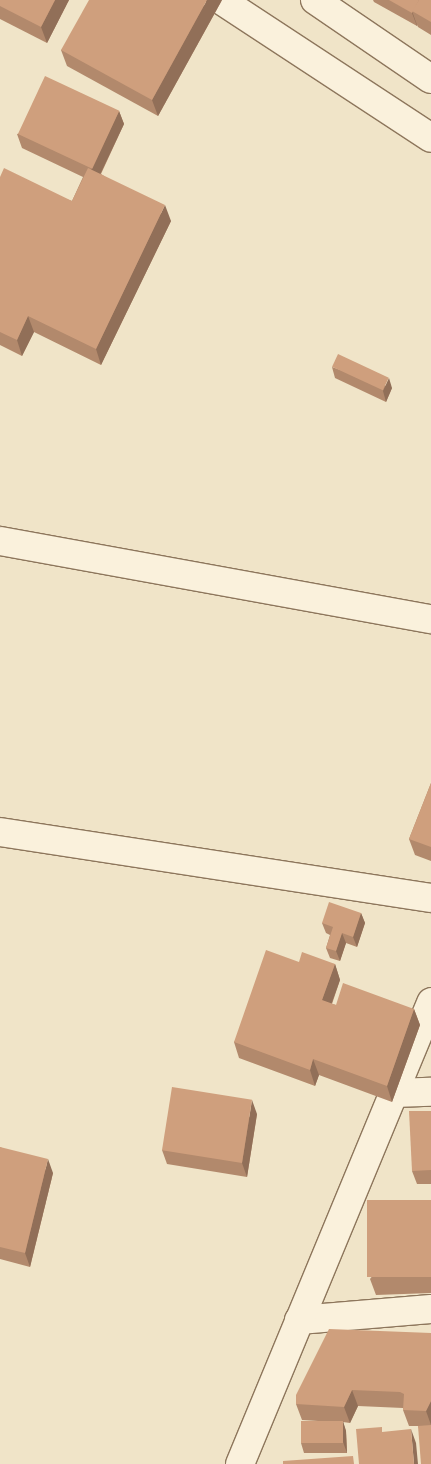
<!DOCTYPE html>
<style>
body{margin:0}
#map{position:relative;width:431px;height:1464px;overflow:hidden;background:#f0e4c8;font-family:"Playfair Display",serif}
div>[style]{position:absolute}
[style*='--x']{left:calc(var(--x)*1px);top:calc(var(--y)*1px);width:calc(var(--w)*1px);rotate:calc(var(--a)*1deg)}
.roads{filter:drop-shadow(1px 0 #8d765c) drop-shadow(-1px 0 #8d765c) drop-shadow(0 1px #8d765c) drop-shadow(0 -1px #8d765c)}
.minor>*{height:28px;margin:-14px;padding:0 14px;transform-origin:14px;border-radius:14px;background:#faf1dc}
.tertiary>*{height:28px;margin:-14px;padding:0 14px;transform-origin:14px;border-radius:14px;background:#faf1dc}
.wall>*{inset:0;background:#b2896c}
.shaded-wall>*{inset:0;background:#916f58}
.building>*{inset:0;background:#cf9f7d;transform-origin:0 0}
span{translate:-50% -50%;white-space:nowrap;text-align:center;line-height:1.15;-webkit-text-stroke:5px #f7eed8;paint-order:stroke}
</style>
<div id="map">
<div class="roads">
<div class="minor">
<i style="--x:0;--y:541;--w:438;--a:10.3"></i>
<i style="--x:0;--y:832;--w:436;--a:8.7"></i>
<i style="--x:393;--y:1093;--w:38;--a:-2"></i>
<i style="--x:299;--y:1320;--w:132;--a:-4.8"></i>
<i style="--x:240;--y:1464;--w:500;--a:-67.5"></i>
</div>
<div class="tertiary">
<i style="--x:221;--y:0;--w:251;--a:33.3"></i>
<i style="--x:315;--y:0;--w:140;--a:34.3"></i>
</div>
</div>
<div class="wall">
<i style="clip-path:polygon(0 0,69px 0,47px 43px,0 19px)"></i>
<i style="clip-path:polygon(222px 0,158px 116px,67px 66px,61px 50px)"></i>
<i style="clip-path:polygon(373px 0,431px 0,431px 35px,418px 27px,417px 25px,417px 26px,374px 2px)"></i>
<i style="clip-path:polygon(119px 111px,124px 124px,101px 174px,171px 221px,101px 365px,34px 332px,22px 356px,0 345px,0 177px,72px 201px,83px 177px,22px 148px,17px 134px)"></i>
<i style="clip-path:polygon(332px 367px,392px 388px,386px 402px,335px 378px)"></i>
<i style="clip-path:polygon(431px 783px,431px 861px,415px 855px,409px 839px)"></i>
<i style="clip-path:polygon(361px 913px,365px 923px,357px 947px,346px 943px,340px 961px,330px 958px,326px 948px,330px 935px,326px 933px,322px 923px)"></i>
<i style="clip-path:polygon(299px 962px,335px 964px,340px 980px,332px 1004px,336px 1005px,414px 1009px,420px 1025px,392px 1102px,319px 1075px,315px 1086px,239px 1058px,234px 1042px)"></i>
<i style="clip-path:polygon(431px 1111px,431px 1184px,417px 1184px,412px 1171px)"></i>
<i style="clip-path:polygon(257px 1114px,247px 1177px,167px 1164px,162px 1150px)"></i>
<i style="clip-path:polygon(0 1147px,53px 1173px,30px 1267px,0 1259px)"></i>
<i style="clip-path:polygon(431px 1200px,431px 1293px,376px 1295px,370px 1279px)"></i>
<i style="clip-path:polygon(431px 1333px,431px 1464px,418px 1426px,409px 1426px,403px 1410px,403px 1408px,358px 1406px,350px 1423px,343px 1422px,346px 1431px,347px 1453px,304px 1453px,301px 1443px,318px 1421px,302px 1420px,296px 1404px)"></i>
</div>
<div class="shaded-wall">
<i style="clip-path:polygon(55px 0,69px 0,47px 43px,41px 27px)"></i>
<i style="clip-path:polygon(207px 0,222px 0,158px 116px,152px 100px)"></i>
<i style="clip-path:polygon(412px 11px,417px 25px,417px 26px,412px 13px)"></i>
<i style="clip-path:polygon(119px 111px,124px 124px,96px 183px,91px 170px)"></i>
<i style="clip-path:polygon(165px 205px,171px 221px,101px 365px,96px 349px)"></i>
<i style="clip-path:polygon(28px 316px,34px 332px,22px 356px,17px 340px)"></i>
<i style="clip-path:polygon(389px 378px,392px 388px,386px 402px,383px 391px)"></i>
<i style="clip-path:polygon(361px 913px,365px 923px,357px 947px,353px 937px)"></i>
<i style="clip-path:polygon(342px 933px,346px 943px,340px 961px,336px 951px)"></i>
<i style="clip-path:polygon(335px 964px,340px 980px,327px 1016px,322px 1000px)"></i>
<i style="clip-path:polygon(414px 1009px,420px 1025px,392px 1102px,387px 1086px)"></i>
<i style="clip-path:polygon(313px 1059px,319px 1075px,315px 1086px,310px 1070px)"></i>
<i style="clip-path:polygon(252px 1100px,257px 1114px,247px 1177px,242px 1163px)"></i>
<i style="clip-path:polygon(48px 1159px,53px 1173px,30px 1267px,25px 1253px)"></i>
<i style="clip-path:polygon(352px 1390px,358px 1406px,350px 1423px,344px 1407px)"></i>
<i style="clip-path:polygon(431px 1401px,431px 1425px,426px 1411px)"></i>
<i style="clip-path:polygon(343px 1421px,346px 1431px,347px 1453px,343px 1442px)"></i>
<i style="clip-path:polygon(411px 1429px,416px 1443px,418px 1464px,414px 1464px)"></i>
</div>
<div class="building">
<i style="clip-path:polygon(0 0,55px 0,41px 27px,0 6px)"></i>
<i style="clip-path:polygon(89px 0,207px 0,152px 100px,61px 50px)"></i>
<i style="clip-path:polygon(389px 0,419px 0,412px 13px)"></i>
<i style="clip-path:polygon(419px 0,431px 0,431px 22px,412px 11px)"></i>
<i style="left:45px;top:76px;width:82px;height:64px;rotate:25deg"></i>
<i style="clip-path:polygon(4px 168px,72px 201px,88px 168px,165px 205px,96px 349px,28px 316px,17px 340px,0 332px,0 177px)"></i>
<i style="left:338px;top:354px;width:56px;height:14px;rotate:25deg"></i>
<i style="clip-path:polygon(431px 783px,431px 847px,409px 839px)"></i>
<i style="clip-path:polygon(329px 902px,361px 913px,353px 937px,342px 933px,336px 951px,326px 948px,333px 927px,322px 923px)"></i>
<i style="clip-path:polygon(266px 950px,299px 962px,302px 952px,335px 964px,322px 1000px,336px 1005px,343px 983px,414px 1009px,387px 1086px,313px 1059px,310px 1070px,234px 1042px)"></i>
<i style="left:172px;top:1087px;width:81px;height:64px;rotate:9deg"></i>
<i style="clip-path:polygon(409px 1111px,431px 1111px,431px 1170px,412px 1171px)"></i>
<i style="clip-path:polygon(0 1147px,48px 1159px,25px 1253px,0 1247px)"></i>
<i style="left:431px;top:1200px;width:77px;height:64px;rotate:90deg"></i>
<i style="clip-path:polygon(329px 1329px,431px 1333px,431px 1401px,426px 1411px,403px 1410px,404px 1394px,400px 1392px,352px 1390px,344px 1407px,296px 1404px,296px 1395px)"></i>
<i style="left:301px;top:1421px;width:42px;height:22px"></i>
<i style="clip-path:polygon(431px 1425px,431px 1464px,421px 1464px,418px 1426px)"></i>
<i style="clip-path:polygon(382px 1427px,382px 1432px,411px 1429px,414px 1464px,359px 1464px,356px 1429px)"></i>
<i style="clip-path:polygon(353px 1456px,354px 1464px,283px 1464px,283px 1461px)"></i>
</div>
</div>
